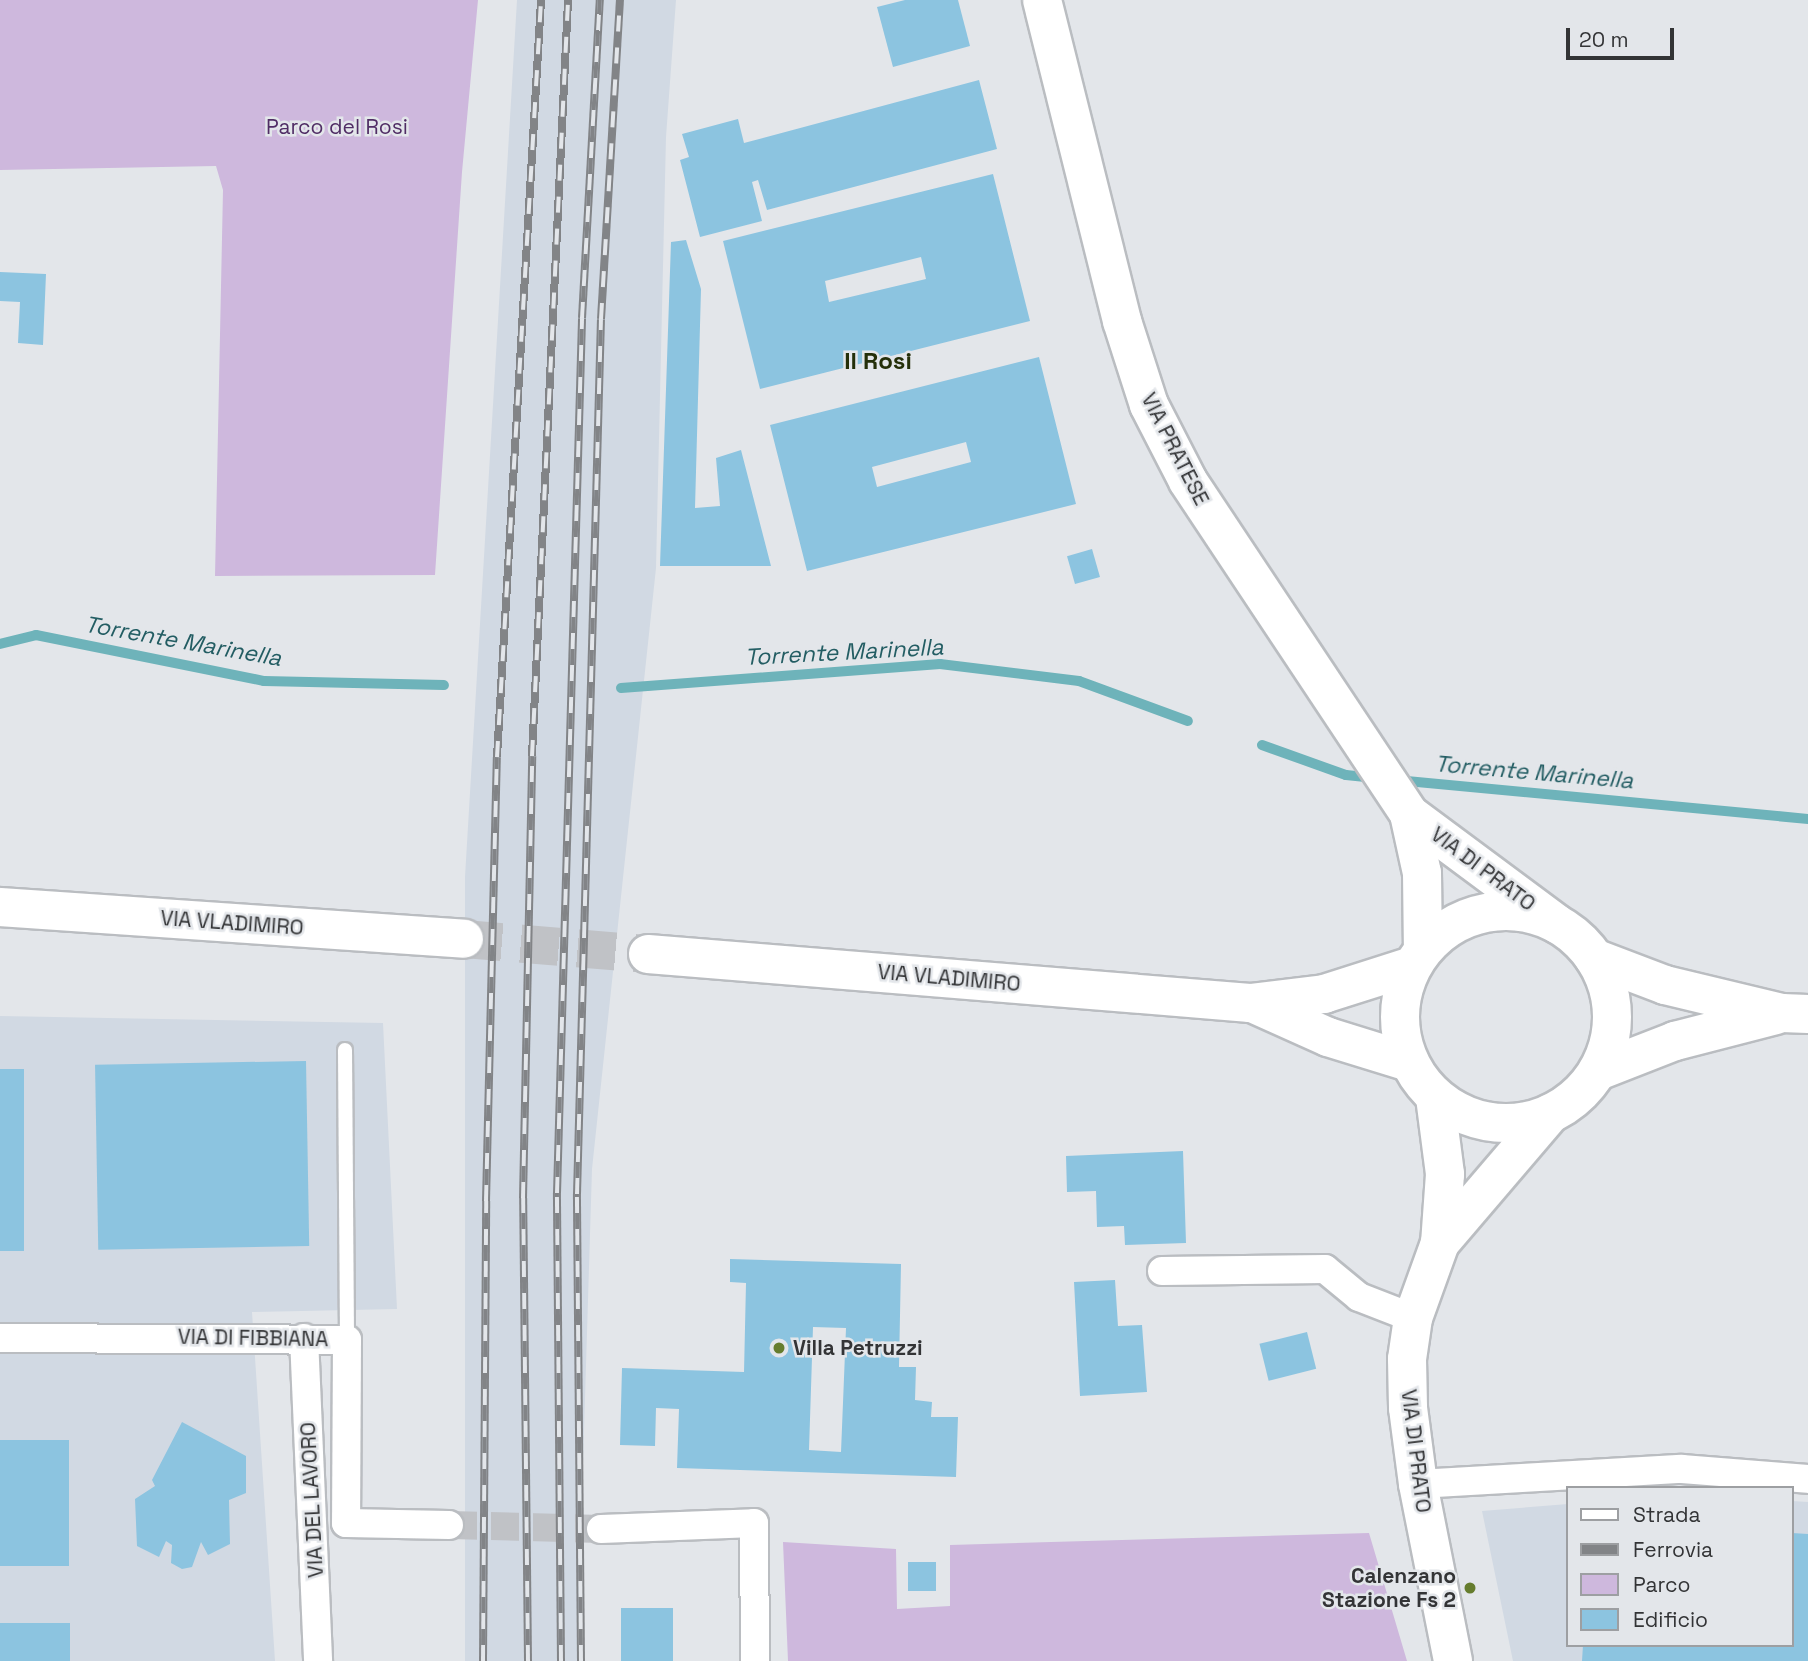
<!DOCTYPE html>
<style>
body{margin:0}
#map{position:relative;width:1808px;height:1661px;overflow:hidden;background:#e3e6ea;font-family:"Space Grotesk",sans-serif}
div>[style]{position:absolute}
[style*='--x']{left:calc(var(--x)*1px);top:calc(var(--y)*1px);width:calc(var(--w)*1px);rotate:calc(var(--a)*1deg)}
.built>*{inset:0;background:#d1d9e3}
.green>*{inset:0;background:#ceb8dd}
.stream>*{height:10px;margin:-5px;padding:0 5px;transform-origin:5px;border-radius:5px;background:#6eb3ba}
.building>*{inset:0;background:#8cc4e0;transform-origin:0 0}
.street-tunnel>*{height:28px;margin-top:-14px;transform-origin:0;background:repeating-linear-gradient(90deg,#c0c2c6 0 28px,transparent 0 42px)}
.secondary-tunnel>*{height:38px;margin-top:-19px;transform-origin:0;background:repeating-linear-gradient(90deg,#c0c2c6 0 38px,transparent 0 57px)}
.roads{filter:drop-shadow(2px 0 #babdc1) drop-shadow(-2px 0 #babdc1) drop-shadow(0 2px #babdc1) drop-shadow(0 -2px #babdc1)}
.lane>*{height:14px;margin:-7px;padding:0 7px;transform-origin:7px;border-radius:7px;background:#fff}
.street>*{height:28px;margin:-14px;padding:0 14px;transform-origin:14px;border-radius:14px;background:#fff}
.secondary>*{height:38px;margin:-19px;padding:0 19px;transform-origin:19px;border-radius:19px;background:#fff}
.secondary>.ring{margin:-19px;padding:0;box-sizing:content-box;background:none;border:38px solid #fff;border-radius:50%}
.rail>*{height:8px;margin-top:-4px;transform-origin:0;background:repeating-linear-gradient(90deg,#e3e6ea 0 16px,#828487 0 32px);box-sizing:border-box;border-block:2px solid #828487}
.dots>*{width:19px;height:19px;translate:-50% -50%;box-sizing:border-box;border:4px solid #e3e6ea;border-radius:50%}
span{translate:-50% -50%;white-space:nowrap;text-align:center;line-height:1.15;-webkit-text-stroke:5px #e3e6ea;paint-order:stroke}
.park-label{font-size:21px;color:#502d65}
.street-label{font-size:21px;color:#333436}
.poi-label{font-size:21px;color:#333436;font-weight:700}
.left{translate:0 -50%;text-align:left}
.right{translate:-100% -50%;text-align:right}
.water-label{font-size:23px;color:#235d63;font-style:italic}
.quarter-label{font-size:24px;color:#242f09;font-weight:700}
.legend{position:absolute;left:1566px;top:1486px;width:228px;height:161px;box-sizing:border-box;background:#e3e6ea;border:2px solid #9d9fa2;margin:0;padding:9px 12px;list-style:none;font-size:21px;color:#333436}
.legend li{display:flex;align-items:center;gap:14px;height:35px}
.legend b{width:35px;border:2px solid #9d9fa2}
.scale{position:absolute;left:1566px;top:28px;width:108px;height:32px;box-sizing:border-box;border:4px solid #333436;border-top:0;padding-left:9px;font-size:21px;line-height:24px;white-space:nowrap;color:#333436;-webkit-text-stroke:5px #e3e6ea;paint-order:stroke}
</style>
<div id="map">
<div class="built">
<i style="clip-path:polygon(517px 0,676px 0,666px 137px,656px 568px,592px 1169px,577px 1661px,465px 1661px,465px 877px)"></i>
<i style="clip-path:polygon(0 1016px,383px 1023px,397px 1309px,252px 1312px,275px 1661px,0 1661px)"></i>
<i style="clip-path:polygon(1792px 1501px,1808px 1502px,1808px 1661px,1513px 1661px,1482px 1511px,1568px 1504px,1568px 1645px,1792px 1645px)"></i>
</div>
<div class="green">
<i style="clip-path:polygon(0 0,478px 0,462px 172px,435px 575px,215px 576px,223px 190px,216px 166px,0 170px)"></i>
<i style="clip-path:polygon(1369px 1533px,1407px 1661px,788px 1661px,783px 1542px,896px 1549px,897px 1609px,950px 1606px,950px 1545px)"></i>
</div>
<div class="stream">
<i style="--x:0;--y:644;--w:37;--a:-14"></i>
<i style="--x:36;--y:635;--w:233;--a:11.4"></i>
<i style="--x:264;--y:681;--w:180;--a:1.3"></i>
<i style="--x:621;--y:688;--w:320;--a:-4.3"></i>
<i style="--x:940;--y:664;--w:140;--a:7"></i>
<i style="--x:1079;--y:681;--w:116;--a:20.2"></i>
<i style="--x:1262;--y:745;--w:89;--a:19.7"></i>
<i style="--x:1346;--y:775;--w:27;--a:6"></i>
<i style="--x:1396;--y:780;--w:414;--a:5.4"></i>
</div>
<div class="building">
<i style="clip-path:polygon(905px 0,958px 0,970px 46px,893px 67px,877px 7px)"></i>
<i style="clip-path:polygon(979px 80px,997px 149px,767px 210px,758px 180px,752px 182px,762px 221px,700px 237px,680px 160px,689px 157px,682px 134px,738px 119px,744px 143px)"></i>
<i style="clip-path:polygon(evenodd,993px 174px,1030px 321px,760px 389px,723px 241px,993px 174px,921px 257px,926px 279px,829px 302px,825px 281px,921px 257px)"></i>
<i style="clip-path:polygon(686px 240px,701px 289px,695px 508px,720px 506px,716px 458px,741px 450px,771px 566px,660px 566px,671px 242px)"></i>
<i style="clip-path:polygon(0 272px,46px 274px,43px 345px,18px 343px,20px 302px,0 301px)"></i>
<i style="clip-path:polygon(evenodd,1039px 357px,1076px 504px,807px 571px,770px 425px,1039px 357px,966px 442px,971px 462px,877px 487px,872px 467px,966px 442px)"></i>
<i style="left:1092px;top:549px;width:29px;height:26px;rotate:74deg"></i>
<i style="left:306px;top:1061px;width:185px;height:211px;rotate:89deg"></i>
<i style="left:0;top:1069px;width:24px;height:182px"></i>
<i style="clip-path:polygon(1183px 1151px,1186px 1243px,1125px 1245px,1124px 1226px,1097px 1227px,1096px 1191px,1067px 1192px,1066px 1156px)"></i>
<i style="clip-path:polygon(evenodd,730px 1259px,901px 1264px,899px 1367px,916px 1367px,915px 1400px,932px 1402px,931px 1417px,958px 1417px,956px 1477px,677px 1468px,679px 1409px,656px 1408px,655px 1446px,620px 1445px,622px 1368px,744px 1372px,746px 1283px,730px 1282px,730px 1259px,813px 1327px,846px 1328px,841px 1452px,809px 1450px,813px 1327px)"></i>
<i style="clip-path:polygon(1115px 1280px,1118px 1326px,1142px 1325px,1147px 1392px,1080px 1396px,1074px 1282px)"></i>
<i style="left:1307px;top:1332px;width:38px;height:49px;rotate:76deg"></i>
<i style="clip-path:polygon(182px 1422px,246px 1456px,246px 1493px,229px 1500px,230px 1544px,208px 1555px,201px 1542px,192px 1567px,182px 1569px,171px 1563px,172px 1545px,166px 1541px,159px 1557px,137px 1546px,135px 1499px,155px 1486px,152px 1480px)"></i>
<i style="left:0;top:1440px;width:69px;height:126px"></i>
<i style="clip-path:polygon(1792px 1533px,1808px 1534px,1808px 1661px,1582px 1661px,1583px 1645px,1792px 1645px)"></i>
<i style="left:908px;top:1562px;width:28px;height:29px"></i>
<i style="left:621px;top:1608px;width:52px;height:53px"></i>
<i style="left:0;top:1623px;width:70px;height:38px"></i>
</div>
<div class="street-tunnel">
<i style="--x:449;--y:1525;--w:152;--a:1.5"></i>
</div>
<div class="secondary-tunnel">
<i style="--x:464;--y:939;--w:185;--a:4.7"></i>
</div>
<div class="roads">
<div class="lane">
<i style="--x:345;--y:1050;--w:290;--a:89.6"></i>
</div>
<div class="street">
<i style="--x:1162;--y:1271;--w:163;--a:-0.7"></i>
<i style="--x:1325;--y:1269;--w:44;--a:39.5"></i>
<i style="--x:1359;--y:1297;--w:58;--a:21.3"></i>
<i style="--x:0;--y:1338;--w:347;--a:0.3"></i>
<i style="--x:347;--y:1340;--w:183;--a:90.3"></i>
<i style="--x:346;--y:1523;--w:103;--a:1.1"></i>
<i style="--x:304;--y:1338;--w:323;--a:87.5"></i>
<i style="--x:1418;--y:1484;--w:264;--a:-3.3"></i>
<i style="--x:1682;--y:1469;--w:126;--a:4.5"></i>
<i style="--x:601;--y:1529;--w:153;--a:-2.2"></i>
<i style="--x:754;--y:1523;--w:138;--a:89.6"></i>
</div>
<div class="secondary">
<i style="--x:1042;--y:0;--w:331;--a:76"></i>
<i style="--x:1122;--y:321;--w:88;--a:72.2"></i>
<i style="--x:1149;--y:405;--w:85;--a:62.8"></i>
<i style="--x:1188;--y:481;--w:400;--a:56.4"></i>
<i style="--x:1409;--y:814;--w:184;--a:36.6"></i>
<i style="--x:1409;--y:814;--w:60;--a:77.6"></i>
<i style="--x:1422;--y:873;--w:77;--a:89.3"></i>
<i style="--x:0;--y:907;--w:465;--a:3.9"></i>
<i class="ring" style="left:1400px;top:911px;width:174px;height:174px"></i>
<i style="--x:648;--y:954;--w:604;--a:4.65"></i>
<i style="--x:1250;--y:1003;--w:75;--a:-6.9"></i>
<i style="--x:1324;--y:994;--w:92;--a:-17.7"></i>
<i style="--x:1594;--y:958;--w:76;--a:20.8"></i>
<i style="--x:1665;--y:985;--w:120;--a:13.5"></i>
<i style="--x:1782;--y:1013;--w:26;--a:2"></i>
<i style="--x:1252;--y:1003;--w:83;--a:24.1"></i>
<i style="--x:1328;--y:1037;--w:85;--a:17.2"></i>
<i style="--x:1598;--y:1071;--w:83;--a:-21.3"></i>
<i style="--x:1675;--y:1041;--w:104;--a:-14.4"></i>
<i style="--x:1435;--y:1097;--w:78;--a:82.6"></i>
<i style="--x:1445;--y:1174;--w:69;--a:94.1"></i>
<i style="--x:1440;--y:1243;--w:80;--a:109.8"></i>
<i style="--x:1413;--y:1318;--w:41;--a:98.3"></i>
<i style="--x:1407;--y:1359;--w:49;--a:88.8"></i>
<i style="--x:1408;--y:1408;--w:77;--a:82.5"></i>
<i style="--x:1418;--y:1484;--w:180;--a:78.8"></i>
<i style="--x:1440;--y:1243;--w:170;--a:-49.5"></i>
</div>
</div>
<div class="rail">
<i style="--x:483;--y:1661;--w:460;--a:-89.6"></i>
<i style="--x:486;--y:1201;--w:444;--a:-88.6"></i>
<i style="--x:497;--y:757;--w:758;--a:-86.67"></i>
<i style="--x:528;--y:1661;--w:463;--a:-90.6"></i>
<i style="--x:523;--y:1198;--w:442;--a:-88.8"></i>
<i style="--x:532;--y:756;--w:757;--a:-87.27"></i>
<i style="--x:561;--y:1661;--w:468;--a:-90.5"></i>
<i style="--x:557;--y:1193;--w:875;--a:-88.36"></i>
<i style="--x:582;--y:318;--w:319;--a:-86.8"></i>
<i style="--x:581;--y:1661;--w:467;--a:-90.5"></i>
<i style="--x:577;--y:1194;--w:875;--a:-88.43"></i>
<i style="--x:601;--y:319;--w:320;--a:-86.6"></i>
</div>
<div class="dots">
<i style="left:779px;top:1348px;background:#667d2e"></i>
<i style="left:1470px;top:1588px;background:#667d2e"></i>
</div>
<div class="park-label">
<span style="left:337px;top:127px">Parco del Rosi</span>
</div>
<div class="street-label">
<span style="left:1175px;top:449px;rotate:63deg">VIA PRATESE</span>
<span style="left:1483px;top:869px;rotate:37deg">VIA DI PRATO</span>
<span style="left:232px;top:923px;rotate:4deg">VIA VLADIMIRO</span>
<span style="left:949px;top:978px;rotate:5deg">VIA VLADIMIRO</span>
<span style="left:253px;top:1338px;rotate:1deg">VIA DI FIBBIANA</span>
<span style="left:1416px;top:1451px;rotate:83deg">VIA DI PRATO</span>
<span style="left:312px;top:1500px;rotate:-93deg">VIA DEL LAVORO</span>
</div>
<div class="poi-label">
<span class="left" style="left:793px;top:1348px">Villa Petruzzi</span>
<span class="right" style="left:1456px;top:1588px">Calenzano<br>Stazione Fs 2</span>
</div>
<div class="water-label">
<span style="left:183px;top:641px;rotate:10deg">Torrente Marinella</span>
<span style="left:844px;top:652px;rotate:-3deg">Torrente Marinella</span>
<span style="left:1534px;top:772px;rotate:5deg">Torrente Marinella</span>
</div>
<div class="quarter-label">
<span style="left:878px;top:361px">Il Rosi</span>
</div>
<ul class="legend">
<li><b style="height:9px;background:#fff"></b>Strada</li>
<li><b style="height:9px;background:#828487"></b>Ferrovia</li>
<li><b style="height:19px;background:#ceb8dd"></b>Parco</li>
<li><b style="height:19px;background:#8cc4e0"></b>Edificio</li>
</ul>
<div class="scale">20 m</div>
</div>
